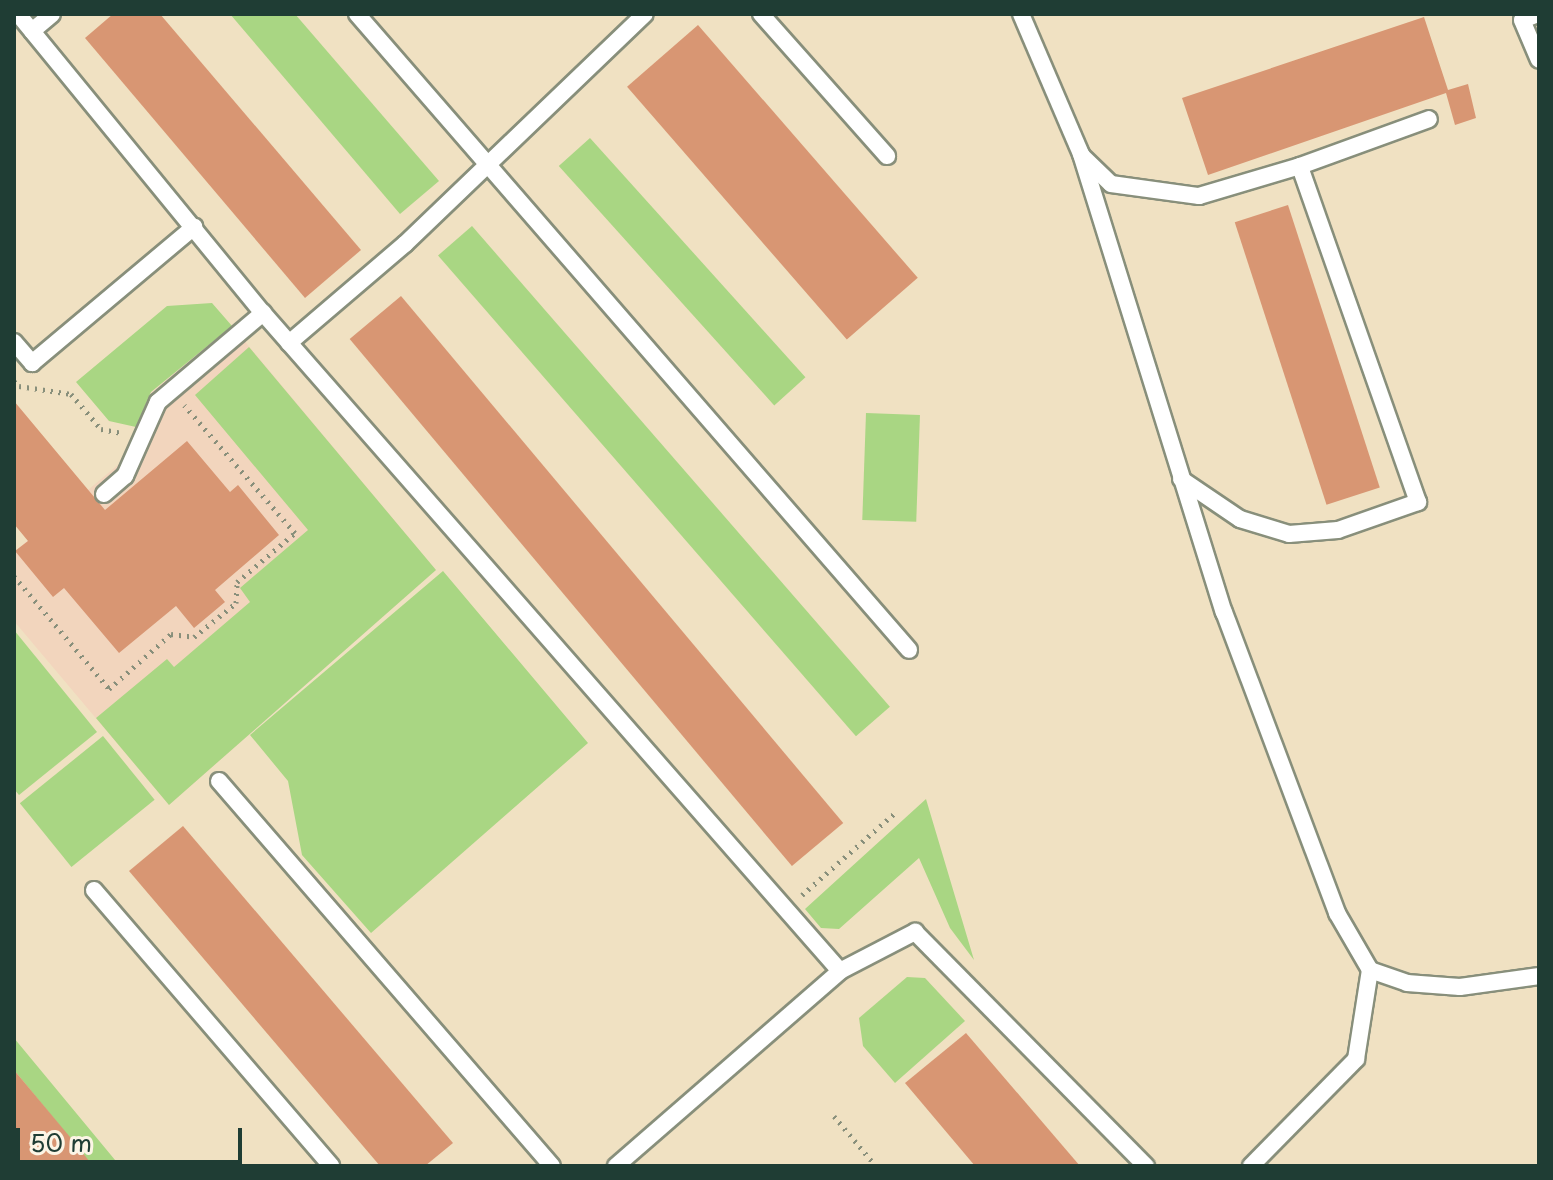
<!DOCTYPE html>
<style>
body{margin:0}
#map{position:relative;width:1553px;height:1180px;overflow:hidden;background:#f0e1c2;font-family:"Playpen Sans",sans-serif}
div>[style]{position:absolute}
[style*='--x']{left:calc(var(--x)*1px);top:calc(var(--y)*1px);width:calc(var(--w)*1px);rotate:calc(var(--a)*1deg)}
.built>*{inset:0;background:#f2d5bd}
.green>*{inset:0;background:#a9d683;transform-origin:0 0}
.building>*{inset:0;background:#d89673;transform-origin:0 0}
.path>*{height:5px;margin-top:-2.5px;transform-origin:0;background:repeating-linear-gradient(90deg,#888f7b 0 2px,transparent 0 8px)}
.roads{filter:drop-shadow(2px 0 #888f7b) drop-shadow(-2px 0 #888f7b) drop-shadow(0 2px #888f7b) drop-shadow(0 -2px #888f7b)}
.service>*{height:16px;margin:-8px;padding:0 8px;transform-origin:8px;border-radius:8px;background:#fff}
span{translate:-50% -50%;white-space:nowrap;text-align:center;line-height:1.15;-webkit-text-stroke:6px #fcf5e5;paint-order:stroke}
.frame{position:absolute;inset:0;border:16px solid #1f3d34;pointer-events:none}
.scale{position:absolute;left:16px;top:1128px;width:226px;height:36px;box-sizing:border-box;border:4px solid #1f3d34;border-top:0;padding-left:10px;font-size:24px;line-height:28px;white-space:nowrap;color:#1f3d34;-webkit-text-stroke:6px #fcf5e5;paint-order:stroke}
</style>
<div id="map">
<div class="built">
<i style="clip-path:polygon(232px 326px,436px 570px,169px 805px,14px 621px,14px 552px,119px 464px,151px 393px)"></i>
</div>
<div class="green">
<i style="clip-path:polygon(230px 14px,295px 14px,439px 181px,400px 214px)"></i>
<i style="left:590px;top:138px;width:322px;height:42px;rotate:48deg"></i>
<i style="left:472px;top:226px;width:637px;height:45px;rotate:49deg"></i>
<i style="clip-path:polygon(212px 303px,232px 326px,151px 392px,136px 427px,109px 421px,76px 382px,167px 306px)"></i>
<i style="clip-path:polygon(249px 347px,436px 570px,169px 805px,96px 718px,167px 659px,174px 667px,250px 602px,240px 588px,308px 530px,195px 395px)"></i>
<i style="left:866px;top:413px;width:54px;height:107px;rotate:2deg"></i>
<i style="clip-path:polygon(443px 571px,588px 743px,371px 933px,302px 855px,288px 781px,250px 735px)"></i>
<i style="clip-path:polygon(14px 630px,97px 732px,19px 795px,14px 789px)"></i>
<i style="left:103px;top:736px;width:82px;height:107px;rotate:51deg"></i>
<i style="clip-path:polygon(926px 799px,974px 960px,950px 928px,919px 858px,839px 929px,821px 928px,805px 909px)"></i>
<i style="clip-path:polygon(907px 977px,925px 978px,965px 1021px,895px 1083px,863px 1046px,859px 1018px)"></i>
<i style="clip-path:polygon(14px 1038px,120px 1166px,47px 1166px,74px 1143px,14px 1070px)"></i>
</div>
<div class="building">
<i style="clip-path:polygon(113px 14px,160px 14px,361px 250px,305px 298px,85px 38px)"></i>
<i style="clip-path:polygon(1424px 17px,1448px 90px,1468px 84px,1476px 118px,1455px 125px,1446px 93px,1208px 175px,1182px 98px)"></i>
<i style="left:698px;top:25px;width:335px;height:94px;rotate:49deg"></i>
<i style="left:1288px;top:205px;width:297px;height:56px;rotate:72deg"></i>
<i style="left:401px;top:296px;width:688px;height:67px;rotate:50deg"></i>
<i style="clip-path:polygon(14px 401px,105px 510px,187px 441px,230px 492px,238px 485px,279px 535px,215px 590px,225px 602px,194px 628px,176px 606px,119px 653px,64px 588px,53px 597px,15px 551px,28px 541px,14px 524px)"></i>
<i style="clip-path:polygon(183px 826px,453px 1143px,425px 1166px,380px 1166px,129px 871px)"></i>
<i style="clip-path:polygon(966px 1033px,1080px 1166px,975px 1166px,905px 1083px)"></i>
<i style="clip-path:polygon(14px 1070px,75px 1143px,93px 1166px,14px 1166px)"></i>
</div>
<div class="path">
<i style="--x:14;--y:381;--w:7;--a:45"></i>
<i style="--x:19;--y:386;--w:53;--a:8.7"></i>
<i style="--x:71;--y:394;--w:46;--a:49.4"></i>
<i style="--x:101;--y:429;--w:20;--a:11"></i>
<i style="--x:14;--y:576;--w:148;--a:49.9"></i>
<i style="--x:109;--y:689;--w:83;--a:-41.6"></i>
<i style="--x:171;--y:634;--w:23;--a:7"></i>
<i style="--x:194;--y:637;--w:54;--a:-39"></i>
<i style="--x:236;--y:603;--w:21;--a:-87"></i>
<i style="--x:237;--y:582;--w:76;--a:-40.2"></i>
<i style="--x:295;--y:533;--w:169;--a:-130.9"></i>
<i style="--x:802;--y:895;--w:124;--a:-41.4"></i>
<i style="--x:834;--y:1116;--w:65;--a:50"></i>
</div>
<div class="roads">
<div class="service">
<i style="--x:18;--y:14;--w:387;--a:50.7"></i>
<i style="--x:263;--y:313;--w:875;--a:48.75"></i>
<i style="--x:357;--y:14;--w:842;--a:49.04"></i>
<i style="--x:761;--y:14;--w:190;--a:48.4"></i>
<i style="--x:1021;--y:14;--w:152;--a:66.8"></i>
<i style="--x:1081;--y:154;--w:480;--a:72.7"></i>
<i style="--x:1224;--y:612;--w:322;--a:69.4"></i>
<i style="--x:1337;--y:913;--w:66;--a:59.9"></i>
<i style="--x:1370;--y:970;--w:39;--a:19"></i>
<i style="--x:1407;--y:983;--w:53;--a:4.3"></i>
<i style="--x:1460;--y:987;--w:80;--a:-7.9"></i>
<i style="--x:1538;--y:14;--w:17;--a:159"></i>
<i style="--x:1522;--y:20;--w:43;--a:67"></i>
<i style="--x:32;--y:31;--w:26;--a:-40"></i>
<i style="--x:1082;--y:156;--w:40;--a:44"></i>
<i style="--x:1111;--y:184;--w:89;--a:7.8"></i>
<i style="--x:1199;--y:196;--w:105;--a:-16.5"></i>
<i style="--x:1300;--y:166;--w:137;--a:-20"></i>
<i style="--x:14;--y:342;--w:28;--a:49"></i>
<i style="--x:32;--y:363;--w:212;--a:-40"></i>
<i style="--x:289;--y:343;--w:153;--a:-40.5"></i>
<i style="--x:405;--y:244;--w:332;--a:-43.8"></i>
<i style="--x:1181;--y:479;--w:71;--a:34.1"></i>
<i style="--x:1240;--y:519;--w:51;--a:17"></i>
<i style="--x:1289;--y:534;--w:49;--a:-4.7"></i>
<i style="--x:1338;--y:530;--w:85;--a:-19.3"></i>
<i style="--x:1418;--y:502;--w:356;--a:-109.4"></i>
<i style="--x:104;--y:494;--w:28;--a:-41"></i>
<i style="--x:125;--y:476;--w:81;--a:-66"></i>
<i style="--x:158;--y:402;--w:138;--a:-40.3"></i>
<i style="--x:219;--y:781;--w:509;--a:49.14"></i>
<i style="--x:94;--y:890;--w:364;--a:49.3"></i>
<i style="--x:616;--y:1166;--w:297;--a:-41"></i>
<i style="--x:840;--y:971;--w:85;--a:-27.5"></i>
<i style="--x:915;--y:932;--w:329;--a:45.4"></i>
<i style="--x:1251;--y:1166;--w:150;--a:-45.5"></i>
<i style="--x:1356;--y:1059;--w:90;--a:-81.1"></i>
</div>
</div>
<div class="frame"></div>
<div class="scale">50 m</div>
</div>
